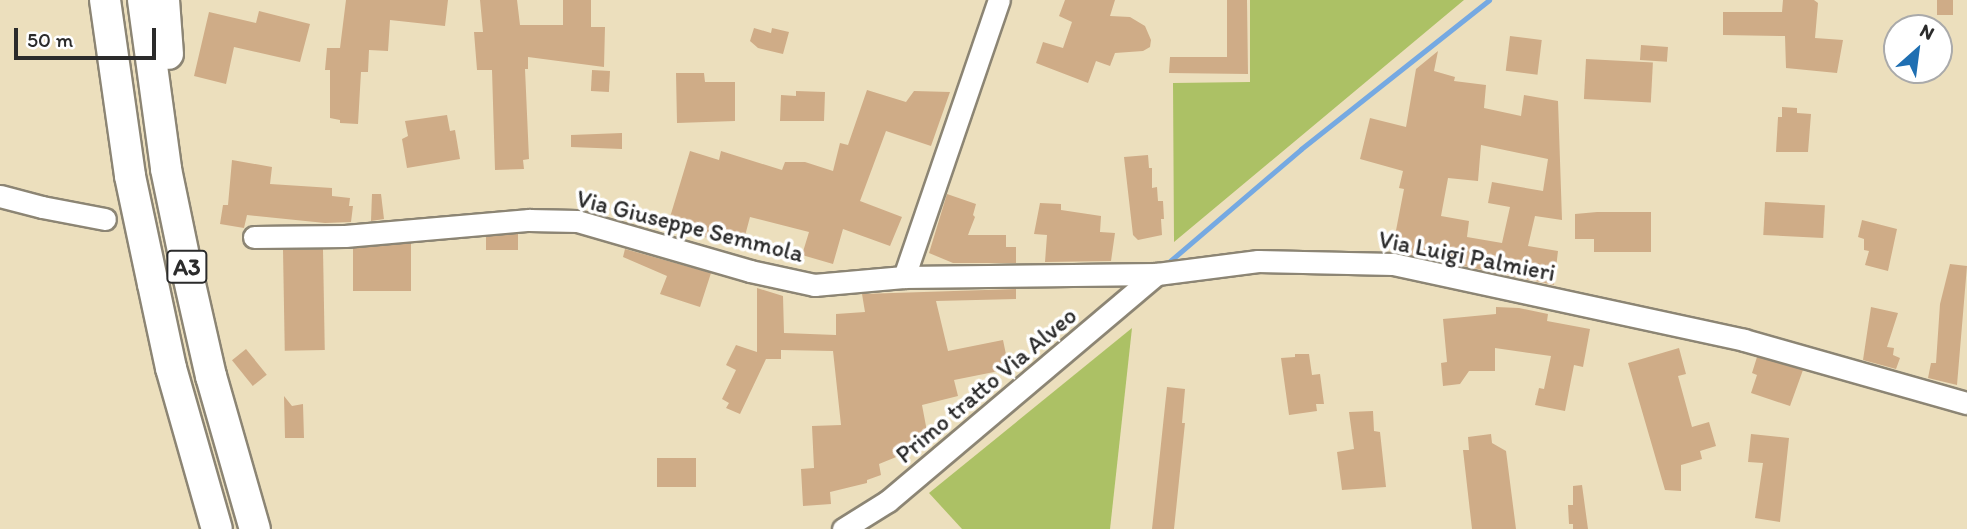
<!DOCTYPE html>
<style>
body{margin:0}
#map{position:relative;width:1967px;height:529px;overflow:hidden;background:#ecdfbd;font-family:Itim,sans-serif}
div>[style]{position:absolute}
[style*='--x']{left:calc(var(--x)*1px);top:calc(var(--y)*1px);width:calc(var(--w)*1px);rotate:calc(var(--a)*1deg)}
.green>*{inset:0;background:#acc165}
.stream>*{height:5px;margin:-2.5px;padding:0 2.5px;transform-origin:2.5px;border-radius:2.5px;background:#75a9e2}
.building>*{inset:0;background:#cfac87;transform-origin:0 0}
.roads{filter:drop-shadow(2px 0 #8c8574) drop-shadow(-2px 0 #8c8574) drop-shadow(0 2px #8c8574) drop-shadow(0 -2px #8c8574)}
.minor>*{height:21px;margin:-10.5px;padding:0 10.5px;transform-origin:10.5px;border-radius:10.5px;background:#fff}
.highway>*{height:30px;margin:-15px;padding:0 15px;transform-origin:15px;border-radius:15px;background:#fff}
span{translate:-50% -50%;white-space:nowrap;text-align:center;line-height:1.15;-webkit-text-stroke:7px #fff;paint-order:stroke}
.shield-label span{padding:2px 5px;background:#fff;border:2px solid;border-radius:5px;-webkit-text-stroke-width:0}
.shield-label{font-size:23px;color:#2b2b2b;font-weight:700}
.street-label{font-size:24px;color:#2b2b2b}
.north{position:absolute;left:1883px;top:14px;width:70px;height:70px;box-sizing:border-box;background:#fff;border:2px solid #aaa;border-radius:50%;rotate:28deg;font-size:19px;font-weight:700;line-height:28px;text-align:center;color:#2b2b2b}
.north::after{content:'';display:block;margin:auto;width:24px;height:32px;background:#1f6fb2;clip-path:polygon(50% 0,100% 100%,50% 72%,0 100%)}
.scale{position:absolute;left:14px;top:28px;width:142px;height:32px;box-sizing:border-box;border:4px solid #2b2b2b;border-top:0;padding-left:9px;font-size:21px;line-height:24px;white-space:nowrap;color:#2b2b2b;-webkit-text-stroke:5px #fff;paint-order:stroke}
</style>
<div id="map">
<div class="green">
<i style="clip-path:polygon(1250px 0,1464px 0,1174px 242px,1173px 83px,1250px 82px)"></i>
<i style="clip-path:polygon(1132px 328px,1110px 529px,962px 529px,929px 493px)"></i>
</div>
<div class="stream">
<i style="--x:1170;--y:261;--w:172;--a:-40.5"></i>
<i style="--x:1301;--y:149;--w:240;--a:-38.4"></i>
</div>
<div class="building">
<i style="clip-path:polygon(346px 0,448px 0,445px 26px,390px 20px,388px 51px,369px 50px,368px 72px,361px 72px,358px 124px,340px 123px,340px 120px,330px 118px,330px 70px,325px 70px,327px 48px,340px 48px)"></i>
<i style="clip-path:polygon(480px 0,517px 0,520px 25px,563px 25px,563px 0,591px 0,591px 27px,605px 27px,604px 67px,528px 57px,528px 69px,525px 69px,529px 159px,523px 160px,524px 169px,495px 170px,492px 70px,477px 70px,474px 32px,483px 32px)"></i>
<i style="clip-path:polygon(1065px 0,1115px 0,1110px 16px,1130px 17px,1145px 26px,1151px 40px,1150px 47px,1143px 51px,1115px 53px,1110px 66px,1096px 61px,1088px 83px,1036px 63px,1043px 42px,1063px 48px,1072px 22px,1059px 16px)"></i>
<i style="clip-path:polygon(1227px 0,1247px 0,1248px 74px,1169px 73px,1170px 57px,1227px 57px)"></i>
<i style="clip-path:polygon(1783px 0,1814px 0,1818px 3px,1815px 38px,1843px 40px,1837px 73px,1786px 68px,1785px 36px,1723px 35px,1723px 12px,1782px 12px)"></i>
<i style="left:1937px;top:0;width:16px;height:15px"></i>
<i style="clip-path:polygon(259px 11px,310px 24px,300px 62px,234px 47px,226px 84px,194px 76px,209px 12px,256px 23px)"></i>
<i style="clip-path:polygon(754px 28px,771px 33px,772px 28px,789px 32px,783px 54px,758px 48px,750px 41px)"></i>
<i style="left:1510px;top:36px;width:32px;height:35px;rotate:7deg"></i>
<i style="left:1641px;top:45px;width:27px;height:15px;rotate:4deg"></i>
<i style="clip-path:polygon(evenodd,1438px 51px,1434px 71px,1455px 77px,1454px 81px,1486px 85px,1484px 108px,1521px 116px,1524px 95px,1558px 101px,1562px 220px,1535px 216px,1528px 246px,1558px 251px,1554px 285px,1392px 251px,1404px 189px,1399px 188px,1403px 171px,1360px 159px,1370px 118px,1406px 127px,1416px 69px,1438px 51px,1481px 145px,1548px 159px,1543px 191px,1492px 182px,1488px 203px,1510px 207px,1502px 243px,1467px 237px,1469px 221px,1441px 216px,1448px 178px,1478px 181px,1481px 145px)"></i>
<i style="left:1586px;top:59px;width:67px;height:40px;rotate:3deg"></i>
<i style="left:610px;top:71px;width:21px;height:18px;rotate:93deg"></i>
<i style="clip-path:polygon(676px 73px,704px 73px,705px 82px,735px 82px,735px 121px,677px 123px)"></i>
<i style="clip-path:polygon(867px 90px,906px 102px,914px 91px,950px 92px,931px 146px,886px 131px,860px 201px,902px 217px,890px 246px,843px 229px,833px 264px,802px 255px,809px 232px,750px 217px,742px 247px,667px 227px,690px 151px,719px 160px,721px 151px,782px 170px,785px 162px,805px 162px,833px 171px,840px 143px,848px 145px)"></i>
<i style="clip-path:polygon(796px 91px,825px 92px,824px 121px,780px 121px,781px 95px,796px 96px)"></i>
<i style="clip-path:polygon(1782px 107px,1797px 108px,1797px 113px,1811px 114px,1808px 152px,1776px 152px,1778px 117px,1782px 117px)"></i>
<i style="clip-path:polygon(447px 115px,450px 131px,455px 130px,460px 159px,407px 168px,402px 139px,408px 136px,405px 121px)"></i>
<i style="clip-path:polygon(622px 133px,622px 149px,571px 147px,571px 135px)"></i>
<i style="clip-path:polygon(1148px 155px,1149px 168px,1152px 168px,1152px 188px,1157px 187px,1158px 201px,1163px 201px,1164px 219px,1161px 219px,1162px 235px,1138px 240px,1133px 235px,1124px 157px)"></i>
<i style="clip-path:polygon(232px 160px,272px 167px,270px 184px,332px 188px,332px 196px,350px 198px,349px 206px,353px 206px,351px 222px,325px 223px,247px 215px,244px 228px,220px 224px,223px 205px,228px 205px)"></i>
<i style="clip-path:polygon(372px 194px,381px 194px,384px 219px,371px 221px)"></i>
<i style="clip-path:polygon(947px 194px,976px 204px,973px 215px,975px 217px,968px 235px,1006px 235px,1006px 247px,1016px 247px,1016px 263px,953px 263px,929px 253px)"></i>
<i style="left:1765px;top:202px;width:60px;height:33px;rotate:3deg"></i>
<i style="clip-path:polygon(1040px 203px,1061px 204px,1061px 210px,1101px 216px,1100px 232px,1115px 233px,1111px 261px,1045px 262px,1047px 235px,1034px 234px)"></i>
<i style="clip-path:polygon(1597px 212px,1651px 212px,1651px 252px,1594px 252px,1594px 239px,1575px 239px,1575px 214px)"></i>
<i style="clip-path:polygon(1862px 220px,1897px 229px,1888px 271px,1865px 265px,1869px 251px,1864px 250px,1864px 239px,1858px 237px)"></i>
<i style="left:518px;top:234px;width:16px;height:32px;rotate:90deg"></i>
<i style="left:411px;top:243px;width:48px;height:58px;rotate:90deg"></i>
<i style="left:323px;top:249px;width:101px;height:40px;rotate:89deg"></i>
<i style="clip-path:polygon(625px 249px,711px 273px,700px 307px,660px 294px,667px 276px,623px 257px)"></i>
<i style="clip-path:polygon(1950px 264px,1967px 266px,1957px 385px,1928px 378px,1931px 363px,1936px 363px,1940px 304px)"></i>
<i style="clip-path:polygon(757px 288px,783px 296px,784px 333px,836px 335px,836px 314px,865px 312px,862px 294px,1016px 289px,1016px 299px,936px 301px,948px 351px,1003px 340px,1009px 369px,954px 380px,958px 396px,922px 405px,929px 442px,910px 447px,911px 451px,879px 464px,881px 475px,867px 480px,867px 483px,830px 492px,831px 504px,803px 506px,801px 469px,814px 468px,812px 426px,841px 425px,833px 351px,781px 350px,781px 359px,766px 359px,740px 414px,726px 408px,729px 403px,722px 399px,736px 370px,726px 365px,736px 345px,757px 352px)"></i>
<i style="clip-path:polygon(1496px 307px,1519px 308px,1548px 314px,1547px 321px,1590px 329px,1583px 367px,1574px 365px,1565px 411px,1535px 405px,1539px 388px,1544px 389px,1551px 356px,1495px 348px,1495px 371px,1469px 371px,1460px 384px,1443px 386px,1441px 363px,1447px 362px,1443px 319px,1496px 314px)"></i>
<i style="clip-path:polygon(1871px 307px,1898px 313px,1887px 347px,1894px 348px,1893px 355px,1900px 358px,1896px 369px,1863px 360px)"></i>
<i style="clip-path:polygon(1679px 348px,1686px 374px,1678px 376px,1692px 427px,1709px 422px,1716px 446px,1700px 451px,1702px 459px,1681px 465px,1681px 491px,1665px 490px,1628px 363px)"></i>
<i style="left:246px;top:349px;width:33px;height:18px;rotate:51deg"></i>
<i style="clip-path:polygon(1295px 354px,1309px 354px,1312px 375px,1320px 374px,1324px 404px,1316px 404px,1317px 411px,1289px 415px,1281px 358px,1295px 357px)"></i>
<i style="clip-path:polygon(1757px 357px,1803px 370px,1790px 406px,1751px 393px,1757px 375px,1752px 373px)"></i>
<i style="clip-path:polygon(1167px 387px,1185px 389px,1182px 423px,1185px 423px,1174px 529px,1152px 529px)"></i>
<i style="clip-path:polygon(284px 396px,292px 406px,303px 404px,304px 438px,285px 438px)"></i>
<i style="clip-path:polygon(1373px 411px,1374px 431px,1380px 432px,1386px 487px,1342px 490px,1337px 452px,1354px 449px,1349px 412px)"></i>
<i style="clip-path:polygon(1491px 434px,1492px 443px,1506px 451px,1516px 529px,1472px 529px,1463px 450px,1469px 450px,1468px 437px)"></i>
<i style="clip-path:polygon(1751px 434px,1789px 438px,1780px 522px,1755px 518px,1763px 463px,1748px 462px)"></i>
<i style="left:696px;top:458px;width:29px;height:39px;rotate:90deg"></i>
<i style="clip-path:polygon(1582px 485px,1588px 529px,1573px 529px,1573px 524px,1569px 524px,1568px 505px,1573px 505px,1573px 486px)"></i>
</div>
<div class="roads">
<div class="minor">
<i style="--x:0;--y:196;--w:43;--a:14.7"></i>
<i style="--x:42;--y:207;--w:64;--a:10.8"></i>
<i style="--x:254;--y:237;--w:91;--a:-0.6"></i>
<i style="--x:345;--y:236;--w:185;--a:-5"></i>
<i style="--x:529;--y:220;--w:48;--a:1.2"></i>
<i style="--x:577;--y:221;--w:180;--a:16.1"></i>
<i style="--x:750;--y:271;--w:66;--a:12.3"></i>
<i style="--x:814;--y:285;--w:90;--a:-5.1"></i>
<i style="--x:904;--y:277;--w:253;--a:-0.7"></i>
<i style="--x:1157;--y:274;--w:102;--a:-7.3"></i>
<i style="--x:1258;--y:261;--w:135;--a:1.3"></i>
<i style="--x:1393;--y:264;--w:359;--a:12.2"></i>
<i style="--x:1744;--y:340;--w:232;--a:15.8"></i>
<i style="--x:904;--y:277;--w:293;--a:-71.1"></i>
<i style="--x:843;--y:529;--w:53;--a:-31.9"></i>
<i style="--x:888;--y:501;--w:352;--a:-40.2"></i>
</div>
<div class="highway">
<i style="--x:105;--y:0;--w:178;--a:81.9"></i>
<i style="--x:130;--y:176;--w:110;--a:78"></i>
<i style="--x:153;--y:284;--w:86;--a:77.9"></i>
<i style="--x:171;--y:368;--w:167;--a:74.1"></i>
<i style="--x:143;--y:0;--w:171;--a:82.2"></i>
<i style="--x:166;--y:169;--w:108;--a:78.3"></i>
<i style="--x:188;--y:275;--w:104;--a:77.2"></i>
<i style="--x:211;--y:376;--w:159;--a:74"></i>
<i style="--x:164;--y:0;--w:54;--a:85.8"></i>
</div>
</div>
<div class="shield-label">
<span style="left:187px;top:267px">A3</span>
</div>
<div class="street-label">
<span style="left:690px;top:226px;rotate:14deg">Via Giuseppe Semmola</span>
<span style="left:1467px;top:256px;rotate:11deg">Via Luigi Palmieri</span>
<span style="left:986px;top:385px;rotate:-40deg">Primo tratto Via Alveo</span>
</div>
<div class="north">N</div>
<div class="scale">50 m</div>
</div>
